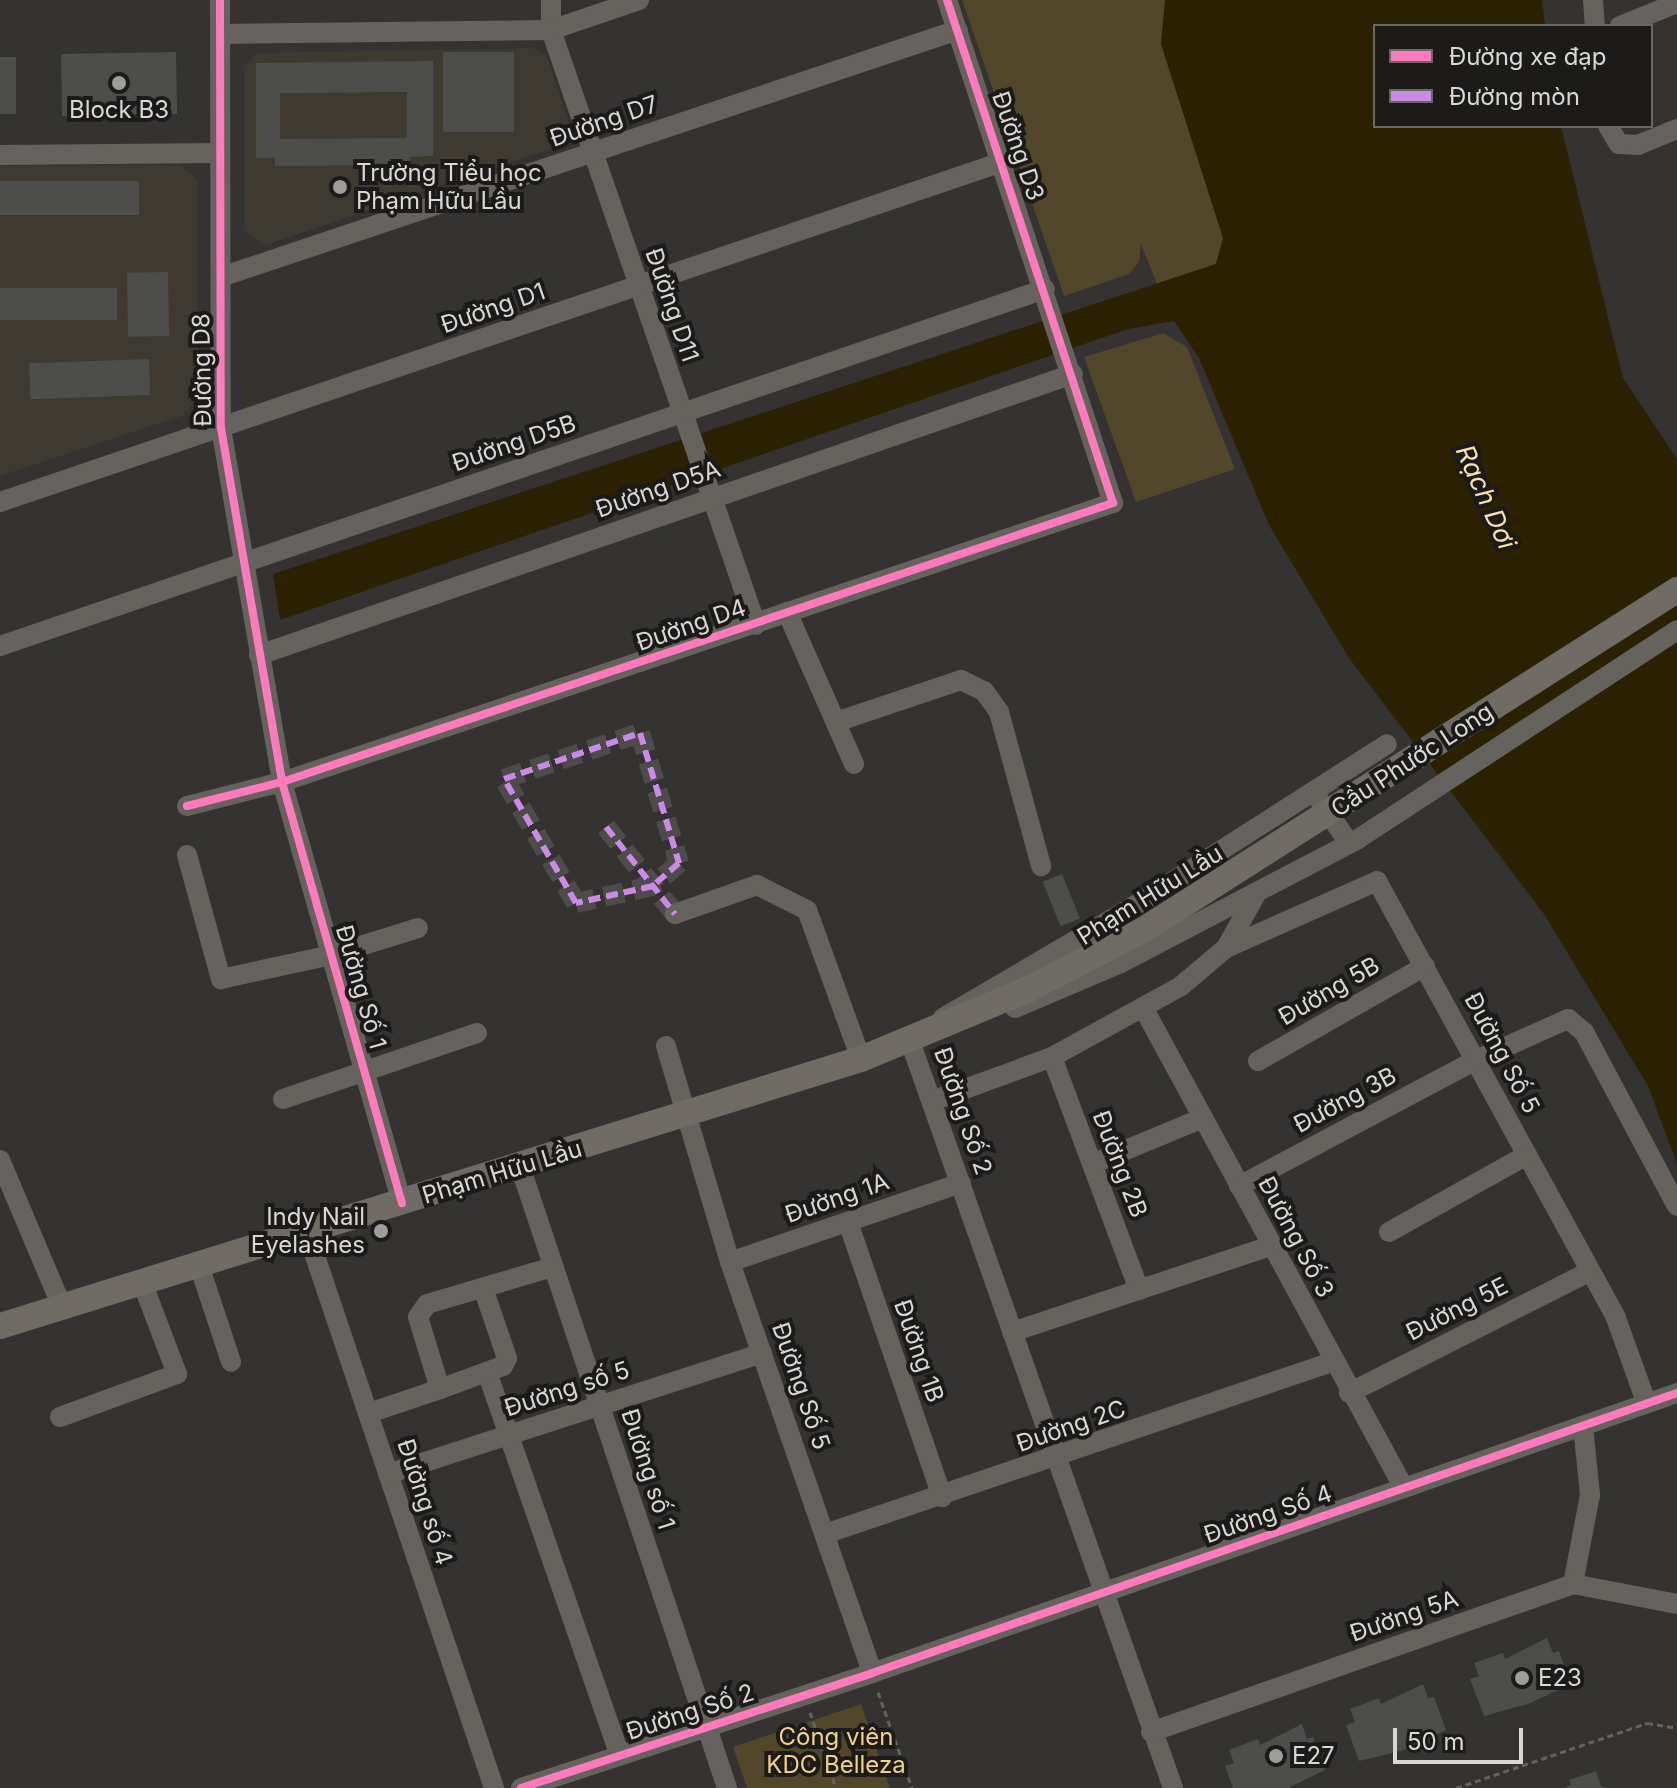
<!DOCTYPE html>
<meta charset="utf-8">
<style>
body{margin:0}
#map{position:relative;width:1677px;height:1788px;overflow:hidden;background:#343331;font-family:Inter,sans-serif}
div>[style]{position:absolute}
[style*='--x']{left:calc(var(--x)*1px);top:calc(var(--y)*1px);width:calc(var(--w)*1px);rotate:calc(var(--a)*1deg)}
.built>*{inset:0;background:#3e3a31}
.green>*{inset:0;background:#52462b}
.water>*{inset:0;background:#2d2104}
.building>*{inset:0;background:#4d4d4b;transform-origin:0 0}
.minor-tunnel>*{height:20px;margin-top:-10px;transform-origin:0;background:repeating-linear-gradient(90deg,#4d4c4a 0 20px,transparent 0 30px)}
.path>*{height:3px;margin-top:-1.5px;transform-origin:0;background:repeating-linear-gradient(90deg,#64635f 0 6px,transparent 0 10px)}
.minor>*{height:20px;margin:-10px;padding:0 10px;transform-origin:10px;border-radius:10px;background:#66635e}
.major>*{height:26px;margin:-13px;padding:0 13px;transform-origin:13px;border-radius:13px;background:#706c65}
.major-bridge>*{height:26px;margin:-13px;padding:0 13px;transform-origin:13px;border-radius:13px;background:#706c65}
.quiet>*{height:6px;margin-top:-3px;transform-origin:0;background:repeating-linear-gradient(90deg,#ca8be6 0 12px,transparent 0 18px)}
.cycleway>*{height:8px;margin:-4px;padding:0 4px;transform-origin:4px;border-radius:4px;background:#fd7abc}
.dots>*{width:22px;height:22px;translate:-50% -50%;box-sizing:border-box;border:4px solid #1c1b1a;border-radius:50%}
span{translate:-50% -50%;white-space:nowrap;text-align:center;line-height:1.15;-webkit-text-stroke:8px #1c1b1a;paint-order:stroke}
.poi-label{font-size:24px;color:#d9d8d6}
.left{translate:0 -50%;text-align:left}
.right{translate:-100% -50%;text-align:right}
.street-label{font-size:24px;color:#d9d8d6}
.park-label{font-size:24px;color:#f1d289}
.water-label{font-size:26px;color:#fae1a8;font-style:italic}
.legend{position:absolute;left:1373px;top:24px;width:280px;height:104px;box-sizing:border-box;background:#1c1b1a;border:2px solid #686765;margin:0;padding:10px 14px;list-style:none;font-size:24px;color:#d9d8d6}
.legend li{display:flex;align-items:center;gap:16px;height:40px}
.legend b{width:40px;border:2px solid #686765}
.scale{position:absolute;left:1393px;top:1728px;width:130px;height:36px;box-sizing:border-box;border:4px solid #d9d8d6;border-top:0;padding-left:10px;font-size:24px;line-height:28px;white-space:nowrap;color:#d9d8d6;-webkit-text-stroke:6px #1c1b1a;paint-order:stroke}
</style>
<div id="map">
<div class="built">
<i style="clip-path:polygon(533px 48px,547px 57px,571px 129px,562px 145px,265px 245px,244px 230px,244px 67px,257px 53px)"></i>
<i style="clip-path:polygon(181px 165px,197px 179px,198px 397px,182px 416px,0 476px,0 166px)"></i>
</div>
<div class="green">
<i style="clip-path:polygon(962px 0,1165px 0,1161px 44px,1224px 238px,1216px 264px,1157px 284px,1141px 244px,1139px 262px,1129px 274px,1064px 296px)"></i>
<i style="clip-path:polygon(1163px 333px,1187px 347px,1235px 469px,1136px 502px,1084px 357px)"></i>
<i style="clip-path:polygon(861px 1704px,890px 1788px,747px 1788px,733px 1747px)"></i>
</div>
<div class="water">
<i style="clip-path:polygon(1165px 0,1542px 0,1545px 26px,1375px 26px,1375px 126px,1561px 126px,1623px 378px,1677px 459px,1677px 1164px,1648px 1086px,1544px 914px,1349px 658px,1269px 525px,1199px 358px,1174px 321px,1128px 329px,280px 620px,273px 574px,1216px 264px,1223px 238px,1161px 44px)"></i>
</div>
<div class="building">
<i style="left:176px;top:52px;width:62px;height:115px;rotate:89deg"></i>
<i style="left:443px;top:52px;width:71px;height:80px"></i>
<i style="left:0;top:57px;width:16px;height:57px"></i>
<i style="clip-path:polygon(evenodd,433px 61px,433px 156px,410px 157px,410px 165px,275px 166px,275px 158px,256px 158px,256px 63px,433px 61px,407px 92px,407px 138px,280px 139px,280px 93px,407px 92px)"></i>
<i style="left:0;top:181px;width:139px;height:34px"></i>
<i style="left:168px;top:272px;width:64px;height:41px;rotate:89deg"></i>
<i style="left:0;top:288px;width:117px;height:32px"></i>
<i style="left:149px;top:359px;width:36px;height:120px;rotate:88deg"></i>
<i style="left:1062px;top:874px;width:48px;height:21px;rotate:68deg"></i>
<i style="clip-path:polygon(1547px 1638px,1553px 1653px,1559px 1651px,1571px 1684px,1528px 1704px,1484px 1716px,1470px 1679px,1479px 1676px,1474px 1663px,1503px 1653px,1505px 1659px)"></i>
<i style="clip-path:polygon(1423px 1684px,1428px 1698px,1434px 1697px,1446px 1730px,1404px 1750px,1359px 1761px,1346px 1725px,1355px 1722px,1350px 1709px,1379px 1698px,1381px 1704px)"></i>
<i style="clip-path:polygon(1302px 1724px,1307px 1739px,1313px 1737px,1325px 1770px,1288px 1788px,1233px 1788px,1225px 1766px,1234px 1763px,1229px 1750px,1258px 1739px,1260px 1745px)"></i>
<i style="clip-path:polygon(1596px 1771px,1601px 1786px,1609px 1788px,1565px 1788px,1571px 1785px,1569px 1780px)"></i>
</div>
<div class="minor-tunnel">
<i style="--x:640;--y:733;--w:136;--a:73.3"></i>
<i style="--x:679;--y:863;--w:35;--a:139"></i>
<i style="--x:653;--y:886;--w:79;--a:167.6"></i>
<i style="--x:576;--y:903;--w:143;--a:-120.1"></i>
<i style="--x:504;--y:779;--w:144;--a:-18.7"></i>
<i style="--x:606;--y:827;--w:111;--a:51.6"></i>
</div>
<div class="path">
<i style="--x:878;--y:1692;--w:102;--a:70.5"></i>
<i style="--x:810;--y:1712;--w:80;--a:71.1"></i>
<i style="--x:1456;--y:1788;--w:202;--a:-18.8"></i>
<i style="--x:1647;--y:1723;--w:30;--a:9"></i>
</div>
<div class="minor">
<i style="--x:220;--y:0;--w:428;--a:89.9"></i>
<i style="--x:221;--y:428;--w:359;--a:80.2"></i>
<i style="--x:282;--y:782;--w:438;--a:74.1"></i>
<i style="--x:551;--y:0;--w:30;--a:90"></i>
<i style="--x:551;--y:30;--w:629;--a:70.99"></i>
<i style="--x:1593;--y:0;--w:26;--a:86"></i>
<i style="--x:1620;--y:26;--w:61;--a:-22"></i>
<i style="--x:220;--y:34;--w:331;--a:-0.7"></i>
<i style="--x:551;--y:30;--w:93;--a:-18.8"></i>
<i style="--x:1608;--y:126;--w:21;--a:59"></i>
<i style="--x:1619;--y:144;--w:19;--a:3"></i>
<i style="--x:1638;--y:145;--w:42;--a:-22.3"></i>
<i style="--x:0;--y:155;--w:220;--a:-0.5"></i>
<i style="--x:221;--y:277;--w:777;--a:-18.53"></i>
<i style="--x:0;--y:502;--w:1058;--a:-18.74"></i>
<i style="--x:787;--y:612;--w:166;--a:66.2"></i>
<i style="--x:0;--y:646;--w:1104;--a:-18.86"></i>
<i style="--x:259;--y:655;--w:861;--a:-19.05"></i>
<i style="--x:836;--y:722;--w:132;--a:-18.6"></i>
<i style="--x:961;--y:680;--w:25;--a:26"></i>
<i style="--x:984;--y:691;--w:26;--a:54"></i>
<i style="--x:999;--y:712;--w:160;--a:74.7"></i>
<i style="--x:1320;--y:801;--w:51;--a:55.4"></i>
<i style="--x:187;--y:806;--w:98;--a:-14.2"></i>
<i style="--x:282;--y:782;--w:877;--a:-18.56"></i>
<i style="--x:1113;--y:503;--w:530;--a:-108.26"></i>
<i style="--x:187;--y:855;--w:129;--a:74.7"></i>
<i style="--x:221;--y:979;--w:113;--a:-12.3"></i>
<i style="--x:331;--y:955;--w:91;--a:-17.2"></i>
<i style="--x:675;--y:914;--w:87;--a:-19.5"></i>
<i style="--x:757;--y:885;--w:56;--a:26.6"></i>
<i style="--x:807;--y:910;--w:158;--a:70.1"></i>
<i style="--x:1226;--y:948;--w:165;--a:-23.9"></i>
<i style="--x:1377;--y:881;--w:498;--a:61.3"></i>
<i style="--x:1616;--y:1318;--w:89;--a:70.3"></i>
<i style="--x:1015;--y:1008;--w:115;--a:-23"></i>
<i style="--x:1121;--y:963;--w:267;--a:-27.6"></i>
<i style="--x:1358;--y:839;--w:381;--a:-33.2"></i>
<i style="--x:1144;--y:1009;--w:545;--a:61.51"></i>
<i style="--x:943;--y:1018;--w:221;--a:-30.4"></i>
<i style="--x:1134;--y:906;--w:300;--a:-32.6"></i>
<i style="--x:910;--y:1041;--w:792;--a:70.6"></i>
<i style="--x:666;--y:1046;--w:225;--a:73.5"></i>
<i style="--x:730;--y:1262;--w:435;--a:70.9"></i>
<i style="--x:1052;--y:1057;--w:249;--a:69.5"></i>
<i style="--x:1258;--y:1061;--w:192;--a:-29.6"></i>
<i style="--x:283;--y:1099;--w:205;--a:-18.8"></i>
<i style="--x:932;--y:1101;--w:128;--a:-20.1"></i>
<i style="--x:1052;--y:1057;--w:147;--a:-28.8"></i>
<i style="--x:1181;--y:986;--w:59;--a:-40.2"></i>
<i style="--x:1226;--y:948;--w:62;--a:-60.9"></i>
<i style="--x:0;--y:1160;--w:160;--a:67.1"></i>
<i style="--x:1092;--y:1164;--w:120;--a:-22.5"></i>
<i style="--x:520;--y:1166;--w:656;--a:71.59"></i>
<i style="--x:1239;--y:1186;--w:268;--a:-28"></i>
<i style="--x:1476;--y:1060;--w:101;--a:-24"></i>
<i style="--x:1568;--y:1019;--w:21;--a:39"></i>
<i style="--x:1584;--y:1032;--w:197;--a:61.9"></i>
<i style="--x:848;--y:1222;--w:291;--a:71.1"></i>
<i style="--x:307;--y:1232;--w:587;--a:71.41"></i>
<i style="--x:1389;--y:1232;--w:158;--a:-29.2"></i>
<i style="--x:730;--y:1262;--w:244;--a:-18.9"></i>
<i style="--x:199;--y:1265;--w:102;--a:71.7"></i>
<i style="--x:1012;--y:1332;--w:273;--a:-18.4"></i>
<i style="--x:487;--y:1372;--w:406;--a:70.9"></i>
<i style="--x:440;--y:1389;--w:67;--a:-20.1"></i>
<i style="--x:503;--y:1366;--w:9;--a:-63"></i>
<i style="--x:507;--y:1358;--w:74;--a:-108.9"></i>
<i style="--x:1349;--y:1393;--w:269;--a:-26.8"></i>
<i style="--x:369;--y:1413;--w:75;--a:-18.7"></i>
<i style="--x:440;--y:1389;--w:75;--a:-107"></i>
<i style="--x:418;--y:1317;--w:16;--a:-55"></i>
<i style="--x:427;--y:1304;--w:131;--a:-16.4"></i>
<i style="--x:60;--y:1417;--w:125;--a:-20.2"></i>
<i style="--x:177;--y:1374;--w:98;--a:-110.8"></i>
<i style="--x:388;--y:1474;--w:393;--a:-17.9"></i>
<i style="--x:825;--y:1534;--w:535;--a:-18.74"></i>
<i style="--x:1573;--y:1584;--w:91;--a:-79.2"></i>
<i style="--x:1590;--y:1495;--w:69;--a:-95.8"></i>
<i style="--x:1151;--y:1732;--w:447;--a:-19.3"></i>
<i style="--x:1573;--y:1584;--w:106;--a:10.9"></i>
<i style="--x:521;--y:1788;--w:369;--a:-18.1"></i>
<i style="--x:872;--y:1673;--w:852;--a:-19.18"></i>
</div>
<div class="major">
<i style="--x:0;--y:1326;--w:901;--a:-17.23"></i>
<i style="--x:861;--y:1059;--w:180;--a:-22.6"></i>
<i style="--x:1027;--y:990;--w:133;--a:-27.3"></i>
</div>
<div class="major-bridge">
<i style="--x:1145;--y:929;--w:631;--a:-32.51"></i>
</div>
<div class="quiet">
<i style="--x:640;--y:733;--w:136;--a:73.3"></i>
<i style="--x:679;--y:863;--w:35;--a:139"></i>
<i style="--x:653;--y:886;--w:79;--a:167.6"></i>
<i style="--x:576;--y:903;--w:143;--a:-120.1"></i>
<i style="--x:504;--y:779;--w:144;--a:-18.7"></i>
<i style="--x:606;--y:827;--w:111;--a:51.6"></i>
</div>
<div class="cycleway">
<i style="--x:220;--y:0;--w:428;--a:89.9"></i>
<i style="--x:221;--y:428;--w:359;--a:80.2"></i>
<i style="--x:282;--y:782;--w:438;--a:74.1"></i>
<i style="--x:187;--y:806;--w:98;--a:-14.2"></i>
<i style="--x:282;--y:782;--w:877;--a:-18.56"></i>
<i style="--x:1113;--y:503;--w:530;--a:-108.26"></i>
<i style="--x:521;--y:1788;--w:369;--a:-18.1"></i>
<i style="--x:872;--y:1673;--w:852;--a:-19.18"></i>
</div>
<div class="dots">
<i style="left:119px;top:83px;background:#9f9e9c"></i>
<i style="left:340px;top:187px;background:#9f9e9c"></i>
<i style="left:381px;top:1231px;background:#9f9e9c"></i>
<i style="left:1522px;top:1678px;background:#9f9e9c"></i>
<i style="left:1276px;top:1756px;background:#9f9e9c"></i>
</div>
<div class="poi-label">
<span style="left:119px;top:110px">Block B3</span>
<span class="left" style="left:356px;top:187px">Trường Tiểu học<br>Phạm Hữu Lầu</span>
<span class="right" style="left:365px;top:1231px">Indy Nail<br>Eyelashes</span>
<span class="left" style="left:1538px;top:1678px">E23</span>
<span class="left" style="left:1292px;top:1756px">E27</span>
</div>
<div class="street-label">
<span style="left:604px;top:121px;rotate:-19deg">Đường D7</span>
<span style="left:1018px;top:146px;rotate:71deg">Đường D3</span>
<span style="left:672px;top:305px;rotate:71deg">Đường D11</span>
<span style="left:493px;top:308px;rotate:-19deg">Đường D1</span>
<span style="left:202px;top:370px;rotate:-91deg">Đường D8</span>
<span style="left:514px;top:443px;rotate:-19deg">Đường D5B</span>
<span style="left:658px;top:489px;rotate:-19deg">Đường D5A</span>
<span style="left:691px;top:625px;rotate:-19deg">Đường D4</span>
<span style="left:1412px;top:760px;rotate:-33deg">Cầu Phước Long</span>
<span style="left:1150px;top:895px;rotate:-32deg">Phạm Hữu Lầu</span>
<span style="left:361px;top:987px;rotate:74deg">Đường Số 1</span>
<span style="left:1329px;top:991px;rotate:-30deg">Đường 5B</span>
<span style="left:1502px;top:1053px;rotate:62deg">Đường Số 5</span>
<span style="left:1345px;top:1100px;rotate:-28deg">Đường 3B</span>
<span style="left:963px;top:1111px;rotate:71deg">Đường Số 2</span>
<span style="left:1120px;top:1164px;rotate:69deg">Đường 2B</span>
<span style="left:502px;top:1172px;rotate:-17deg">Phạm Hữu Lầu</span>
<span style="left:837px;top:1198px;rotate:-19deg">Đường 1A</span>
<span style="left:1296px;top:1237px;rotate:62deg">Đường Số 3</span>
<span style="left:1457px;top:1309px;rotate:-27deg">Đường 5E</span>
<span style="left:919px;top:1351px;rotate:71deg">Đường 1B</span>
<span style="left:801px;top:1386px;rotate:71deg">Đường Số 5</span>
<span style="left:567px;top:1389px;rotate:-18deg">Đường số 5</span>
<span style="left:1071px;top:1426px;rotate:-19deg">Đường 2C</span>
<span style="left:648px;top:1469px;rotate:72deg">Đường số 1</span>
<span style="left:425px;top:1502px;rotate:72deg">Đường số 4</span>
<span style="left:1268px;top:1514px;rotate:-19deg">Đường Số 4</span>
<span style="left:1404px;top:1616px;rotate:-19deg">Đường 5A</span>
<span style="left:690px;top:1712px;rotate:-18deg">Đường Số 2</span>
</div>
<div class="park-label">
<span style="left:836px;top:1751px">Công viên<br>KDC Belleza</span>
</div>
<div class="water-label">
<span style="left:1486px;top:497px;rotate:66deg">Rạch Dơi</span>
</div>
<ul class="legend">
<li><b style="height:10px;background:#fd7abc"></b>Đường xe đạp</li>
<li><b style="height:10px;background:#ca8be6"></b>Đường mòn</li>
</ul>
<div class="scale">50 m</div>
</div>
